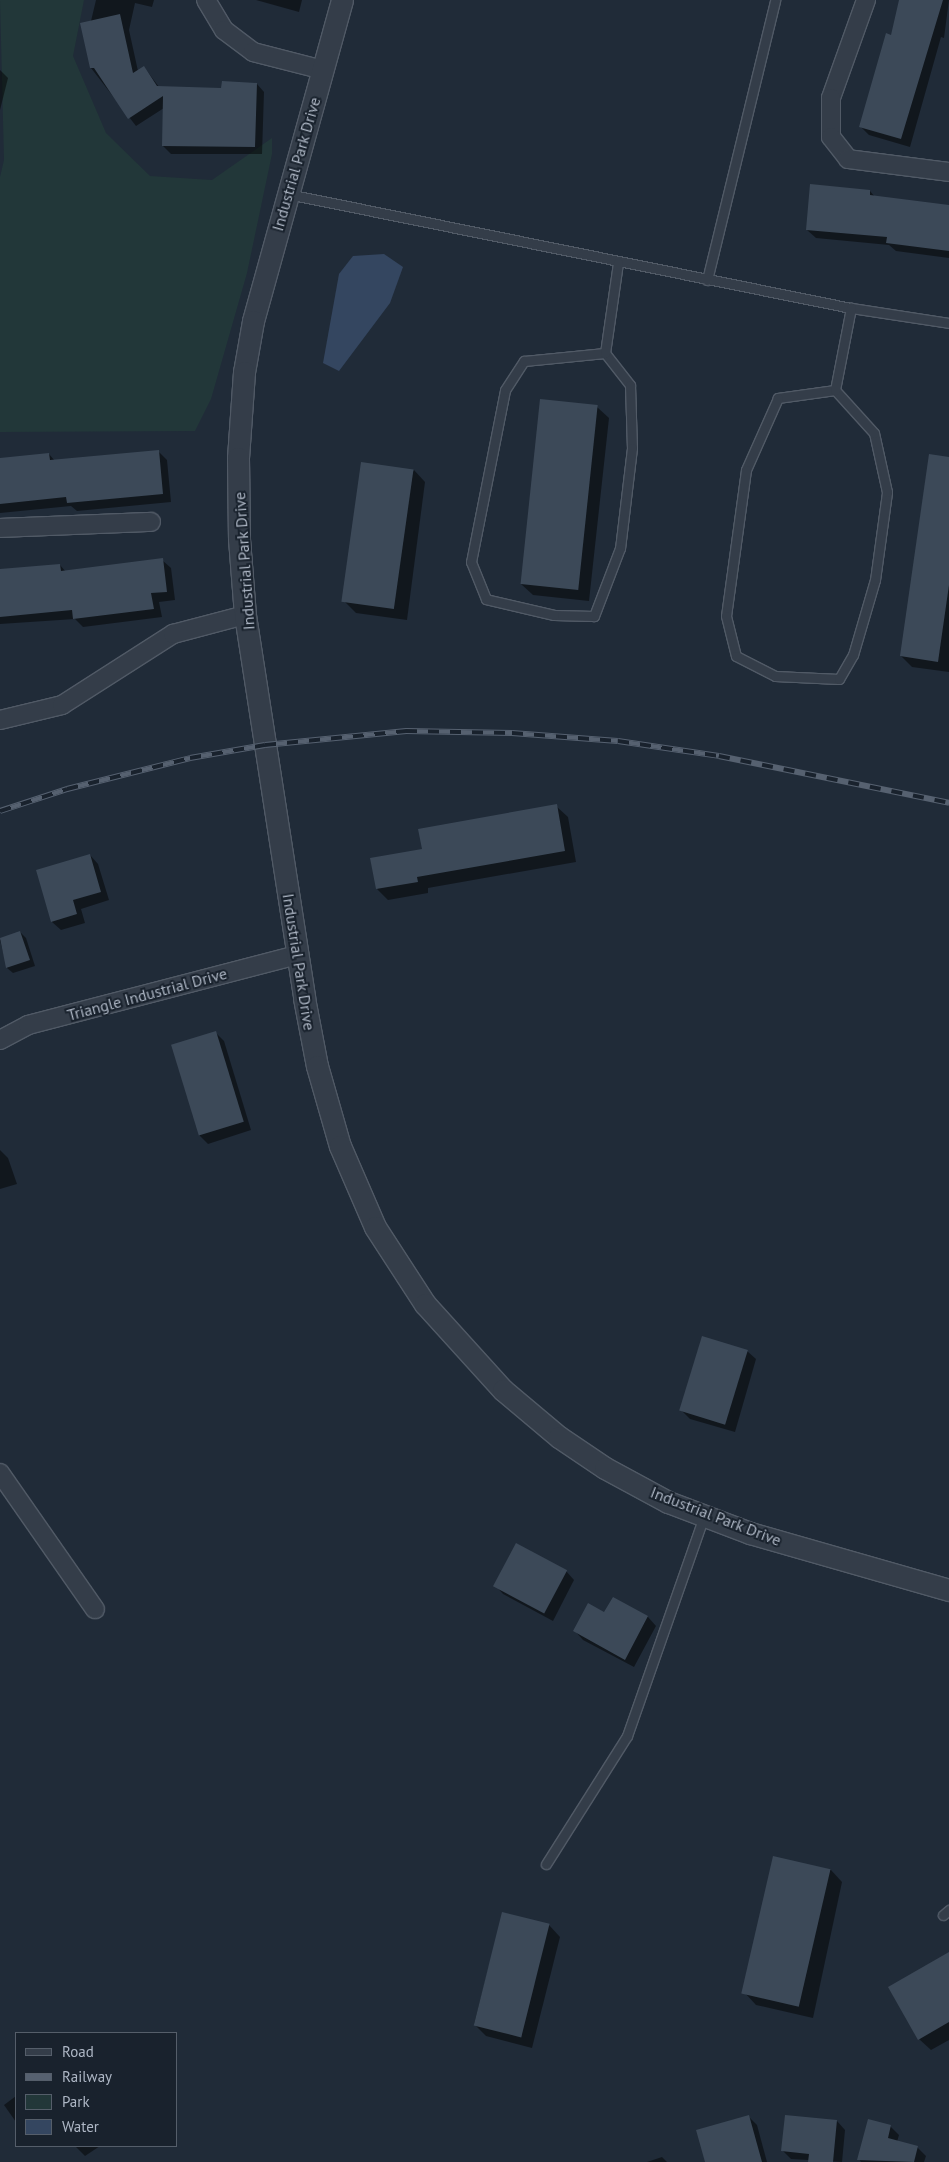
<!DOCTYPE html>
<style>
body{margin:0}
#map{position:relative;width:949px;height:2162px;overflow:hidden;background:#202b38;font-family:"PT Sans",sans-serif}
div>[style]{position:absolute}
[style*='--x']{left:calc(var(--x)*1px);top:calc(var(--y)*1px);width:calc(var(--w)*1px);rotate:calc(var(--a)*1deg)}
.green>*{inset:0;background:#223739}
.water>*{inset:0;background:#344660}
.shadow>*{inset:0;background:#0007}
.building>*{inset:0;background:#3c4958;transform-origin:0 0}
.roads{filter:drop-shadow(1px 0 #515a66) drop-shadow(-1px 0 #515a66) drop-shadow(0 1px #515a66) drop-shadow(0 -1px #515a66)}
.service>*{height:9px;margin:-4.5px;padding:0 4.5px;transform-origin:4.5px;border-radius:4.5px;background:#343d49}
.minor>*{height:18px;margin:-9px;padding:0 9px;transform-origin:9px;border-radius:9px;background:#343d49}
.tertiary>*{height:21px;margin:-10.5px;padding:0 10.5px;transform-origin:10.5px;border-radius:10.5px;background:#343d49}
.rail>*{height:5.5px;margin-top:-2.75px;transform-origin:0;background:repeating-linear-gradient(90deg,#19222d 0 11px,#566170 0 22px);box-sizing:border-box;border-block:1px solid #566170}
span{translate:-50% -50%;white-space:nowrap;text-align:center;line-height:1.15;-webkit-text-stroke:4px #19222d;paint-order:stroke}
.street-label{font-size:16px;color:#aeb7c5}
.legend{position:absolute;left:15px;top:2032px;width:162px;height:115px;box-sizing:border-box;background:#19222d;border:1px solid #555e6a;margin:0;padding:6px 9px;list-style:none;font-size:15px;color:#aeb7c5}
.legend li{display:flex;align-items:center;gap:10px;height:25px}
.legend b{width:25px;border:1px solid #555e6a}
</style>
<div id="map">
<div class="green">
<i style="clip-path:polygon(0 0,84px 0,73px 56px,106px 133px,150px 176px,212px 180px,272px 138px,272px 154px,247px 273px,211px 399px,195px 431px,0 432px,0 177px,4px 160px)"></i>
</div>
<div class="water">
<i style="clip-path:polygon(384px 254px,403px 267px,390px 303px,339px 371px,323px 363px,339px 274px,353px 256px)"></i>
</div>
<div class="shadow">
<i style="clip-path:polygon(96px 0,154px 0,152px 7px,135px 3px,129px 30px,138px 71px,144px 67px,159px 87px,222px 89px,257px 84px,264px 92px,262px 154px,171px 154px,163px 146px,164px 108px,136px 126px,91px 68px,91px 21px)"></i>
<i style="clip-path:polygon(256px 0,302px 0,299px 12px)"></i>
<i style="clip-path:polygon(901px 0,949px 0,944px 38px,941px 37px,910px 147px,869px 135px,860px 126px,892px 36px)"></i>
<i style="clip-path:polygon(0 70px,8px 78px,0 110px)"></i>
<i style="clip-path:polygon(870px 191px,875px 197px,949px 206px,949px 258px,896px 251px,889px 245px,816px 238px,807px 230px)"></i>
<i style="clip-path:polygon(597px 407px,609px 418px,589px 601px,533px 595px,521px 584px)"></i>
<i style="clip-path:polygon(158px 451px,167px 460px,171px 502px,77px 511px,71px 506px,0 513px,0 459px,49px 454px,55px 461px)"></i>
<i style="clip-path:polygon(949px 458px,949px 672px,912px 667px,901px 656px)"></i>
<i style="clip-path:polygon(414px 470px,425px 482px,407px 620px,356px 613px,344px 601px)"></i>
<i style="clip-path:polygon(162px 560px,171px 568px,175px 600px,159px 602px,162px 617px,83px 627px,75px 619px,0 624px,0 571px,60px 565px,66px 572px)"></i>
<i style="clip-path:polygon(556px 806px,568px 817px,576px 862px,428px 888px,428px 893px,388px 900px,377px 889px,423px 850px)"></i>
<i style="clip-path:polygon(90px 855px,98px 864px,109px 900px,81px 909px,85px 923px,61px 930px,52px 922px,37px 871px)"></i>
<i style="clip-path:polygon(20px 932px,26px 938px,35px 966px,13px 973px,7px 968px,0 940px)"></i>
<i style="clip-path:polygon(216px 1033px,224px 1041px,251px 1130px,208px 1144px,199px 1135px)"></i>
<i style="clip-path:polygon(0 1150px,8px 1158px,17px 1184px,0 1189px)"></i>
<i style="clip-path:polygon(747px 1351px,756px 1359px,735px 1432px,690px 1419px,681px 1410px)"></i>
<i style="clip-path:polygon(566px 1571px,574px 1580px,553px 1621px,503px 1594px,495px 1585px)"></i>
<i style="clip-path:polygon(613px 1599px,648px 1617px,656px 1626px,634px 1667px,583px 1640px,575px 1631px,605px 1614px)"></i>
<i style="clip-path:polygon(774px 1858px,831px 1870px,842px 1882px,813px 2018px,756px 2005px,745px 1993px)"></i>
<i style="clip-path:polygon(503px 1913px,549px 1925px,560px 1937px,532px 2048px,486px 2036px,474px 2024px)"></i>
<i style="clip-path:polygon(949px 1954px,949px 2040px,931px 2050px,919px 2039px)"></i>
<i style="clip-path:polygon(16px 2096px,16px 2122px,4px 2105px)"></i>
<i style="clip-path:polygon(749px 2117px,757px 2125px,767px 2162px,706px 2162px)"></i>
<i style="clip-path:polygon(837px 2121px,845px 2130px,842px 2162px,791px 2159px,782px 2150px)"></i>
<i style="clip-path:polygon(890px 2126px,899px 2135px,897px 2142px,917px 2147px,926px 2156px,924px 2162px,861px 2162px,859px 2159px)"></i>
<i style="clip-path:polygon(75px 2146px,100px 2146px,85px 2156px)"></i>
<i style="clip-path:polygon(662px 2157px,667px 2162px,647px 2162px)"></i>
</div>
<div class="building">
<i style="clip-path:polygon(899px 0,943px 0,901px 139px,859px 127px,886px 33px,891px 35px)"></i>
<i style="clip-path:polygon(120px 14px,133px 73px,144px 66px,157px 86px,221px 88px,222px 81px,257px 83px,255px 147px,162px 146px,163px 96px,128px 119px,94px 68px,90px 68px,80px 23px)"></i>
<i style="clip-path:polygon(810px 184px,870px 190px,870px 195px,949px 205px,949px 251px,886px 243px,887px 237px,806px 230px)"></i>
<i style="left:540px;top:399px;width:58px;height:186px;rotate:6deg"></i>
<i style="clip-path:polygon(159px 450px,163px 494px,67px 503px,66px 497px,0 504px,0 458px,49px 453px,50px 460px)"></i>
<i style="clip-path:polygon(929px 454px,949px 457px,949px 585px,938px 662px,900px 656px)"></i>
<i style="left:361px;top:462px;width:53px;height:141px;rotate:8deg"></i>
<i style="clip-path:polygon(163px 558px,167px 592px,151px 593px,154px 609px,73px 619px,72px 610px,0 617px,0 569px,60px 564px,61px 571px)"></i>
<i style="clip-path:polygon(557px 804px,565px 851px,417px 877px,418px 882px,376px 889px,370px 858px,422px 849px,418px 829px)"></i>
<i style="clip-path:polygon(90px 854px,101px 892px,73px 900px,77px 914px,51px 922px,36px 870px)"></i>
<i style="clip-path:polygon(20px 931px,30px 960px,6px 968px,0 938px)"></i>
<i style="left:216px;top:1031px;width:95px;height:47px;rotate:73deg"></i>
<i style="left:702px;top:1336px;width:48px;height:78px;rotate:17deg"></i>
<i style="left:516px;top:1543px;width:58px;height:49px;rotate:28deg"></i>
<i style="clip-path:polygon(613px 1597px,648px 1616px,625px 1660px,573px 1631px,588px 1603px,604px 1612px)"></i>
<i style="left:773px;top:1856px;width:59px;height:141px;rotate:13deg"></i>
<i style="left:502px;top:1912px;width:49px;height:117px;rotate:14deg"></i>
<i style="clip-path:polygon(949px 1952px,949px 2022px,918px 2040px,888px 1987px)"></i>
<i style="clip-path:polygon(749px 2115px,762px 2162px,705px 2162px,696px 2130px)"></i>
<i style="clip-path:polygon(785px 2115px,837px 2120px,833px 2162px,808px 2162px,809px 2154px,781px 2151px)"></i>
<i style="clip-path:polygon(868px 2119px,891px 2125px,888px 2138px,918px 2146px,914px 2162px,857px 2160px)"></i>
</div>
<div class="roads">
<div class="service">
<i style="--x:288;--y:194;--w:574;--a:11.45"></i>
<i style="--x:851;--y:308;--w:99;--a:8.7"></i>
<i style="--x:707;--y:280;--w:288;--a:-76.3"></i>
<i style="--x:605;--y:353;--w:41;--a:52"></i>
<i style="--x:630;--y:385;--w:63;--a:88.2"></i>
<i style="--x:632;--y:448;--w:101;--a:96.8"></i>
<i style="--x:620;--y:548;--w:73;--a:110.9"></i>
<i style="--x:594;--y:616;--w:40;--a:-178.6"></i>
<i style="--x:554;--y:615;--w:70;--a:-166.8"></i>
<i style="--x:486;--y:599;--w:40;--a:-112"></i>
<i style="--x:471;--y:562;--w:175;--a:-78.8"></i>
<i style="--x:505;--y:390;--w:35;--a:-57"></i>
<i style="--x:524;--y:361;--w:81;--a:-5.6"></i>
<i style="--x:605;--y:353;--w:91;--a:-81.8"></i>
<i style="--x:835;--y:390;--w:58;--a:172"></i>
<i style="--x:778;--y:398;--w:79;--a:114"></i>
<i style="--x:746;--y:470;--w:147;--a:97.8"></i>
<i style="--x:726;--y:616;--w:41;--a:76"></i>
<i style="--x:736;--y:656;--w:44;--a:27.1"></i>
<i style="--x:775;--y:676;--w:64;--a:2.7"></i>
<i style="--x:839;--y:679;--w:28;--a:-60"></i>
<i style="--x:853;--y:655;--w:78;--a:-73.7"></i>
<i style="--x:875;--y:580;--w:89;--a:-82.2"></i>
<i style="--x:887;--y:492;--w:60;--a:-102.4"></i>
<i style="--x:874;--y:433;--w:58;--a:-132.2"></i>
<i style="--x:835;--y:390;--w:84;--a:-79"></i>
<i style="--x:546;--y:1864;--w:151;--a:-57.7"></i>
<i style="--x:627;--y:1736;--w:233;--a:-70.7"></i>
<i style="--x:943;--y:1915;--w:8;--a:-40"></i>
</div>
<div class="minor">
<i style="--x:206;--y:0;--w:35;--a:59"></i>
<i style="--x:224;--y:30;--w:36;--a:37"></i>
<i style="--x:253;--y:52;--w:72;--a:14.4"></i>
<i style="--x:866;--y:0;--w:104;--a:109.7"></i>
<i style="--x:831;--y:98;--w:39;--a:90"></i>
<i style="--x:831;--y:137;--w:28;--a:52"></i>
<i style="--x:848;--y:159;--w:102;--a:7.3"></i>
<i style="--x:0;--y:528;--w:151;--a:-2.3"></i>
<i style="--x:0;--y:720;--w:64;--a:-13.6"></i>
<i style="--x:62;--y:705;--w:132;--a:-32.6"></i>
<i style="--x:173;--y:634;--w:74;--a:-14.8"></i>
<i style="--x:0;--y:1040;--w:32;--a:-28"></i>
<i style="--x:28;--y:1025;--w:278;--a:-14.6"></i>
<i style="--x:0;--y:1473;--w:166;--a:55.1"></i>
</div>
<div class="tertiary">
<i style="--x:342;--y:0;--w:333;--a:105.5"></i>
<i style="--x:253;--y:321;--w:52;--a:100"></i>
<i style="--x:244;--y:372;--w:86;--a:94"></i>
<i style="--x:238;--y:458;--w:81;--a:89.3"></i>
<i style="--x:239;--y:539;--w:76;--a:85.5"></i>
<i style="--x:245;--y:615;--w:388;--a:81.2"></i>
<i style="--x:304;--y:998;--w:69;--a:79.2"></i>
<i style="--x:317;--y:1066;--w:83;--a:74"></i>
<i style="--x:340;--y:1146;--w:88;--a:66.6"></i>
<i style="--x:375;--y:1227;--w:92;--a:57"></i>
<i style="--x:425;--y:1304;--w:116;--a:47.8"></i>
<i style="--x:503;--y:1390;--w:73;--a:40"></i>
<i style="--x:559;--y:1437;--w:55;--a:34"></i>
<i style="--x:605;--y:1468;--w:72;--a:28.4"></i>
<i style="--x:668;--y:1502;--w:88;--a:20.7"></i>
<i style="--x:750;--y:1533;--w:207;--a:16"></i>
</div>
</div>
<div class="rail">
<i style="--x:0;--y:811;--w:71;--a:-18.2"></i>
<i style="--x:67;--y:789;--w:127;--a:-14.1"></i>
<i style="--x:190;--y:758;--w:76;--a:-9.8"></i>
<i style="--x:265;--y:745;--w:142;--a:-5.7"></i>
<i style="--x:406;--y:731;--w:106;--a:1.1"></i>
<i style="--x:512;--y:733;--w:106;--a:4.3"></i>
<i style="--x:618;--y:741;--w:102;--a:8.4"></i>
<i style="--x:719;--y:756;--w:235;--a:11.5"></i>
</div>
<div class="street-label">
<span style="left:296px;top:164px;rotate:-74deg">Industrial Park Drive</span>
<span style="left:244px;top:561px;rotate:-94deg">Industrial Park Drive</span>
<span style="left:299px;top:962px;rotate:81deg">Industrial Park Drive</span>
<span style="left:147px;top:994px;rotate:-15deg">Triangle Industrial Drive</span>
<span style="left:716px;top:1516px;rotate:21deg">Industrial Park Drive</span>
</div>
<ul class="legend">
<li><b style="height:6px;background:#343d49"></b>Road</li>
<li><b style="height:6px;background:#566170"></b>Railway</li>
<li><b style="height:14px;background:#223739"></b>Park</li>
<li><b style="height:14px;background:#344660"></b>Water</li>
</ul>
</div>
